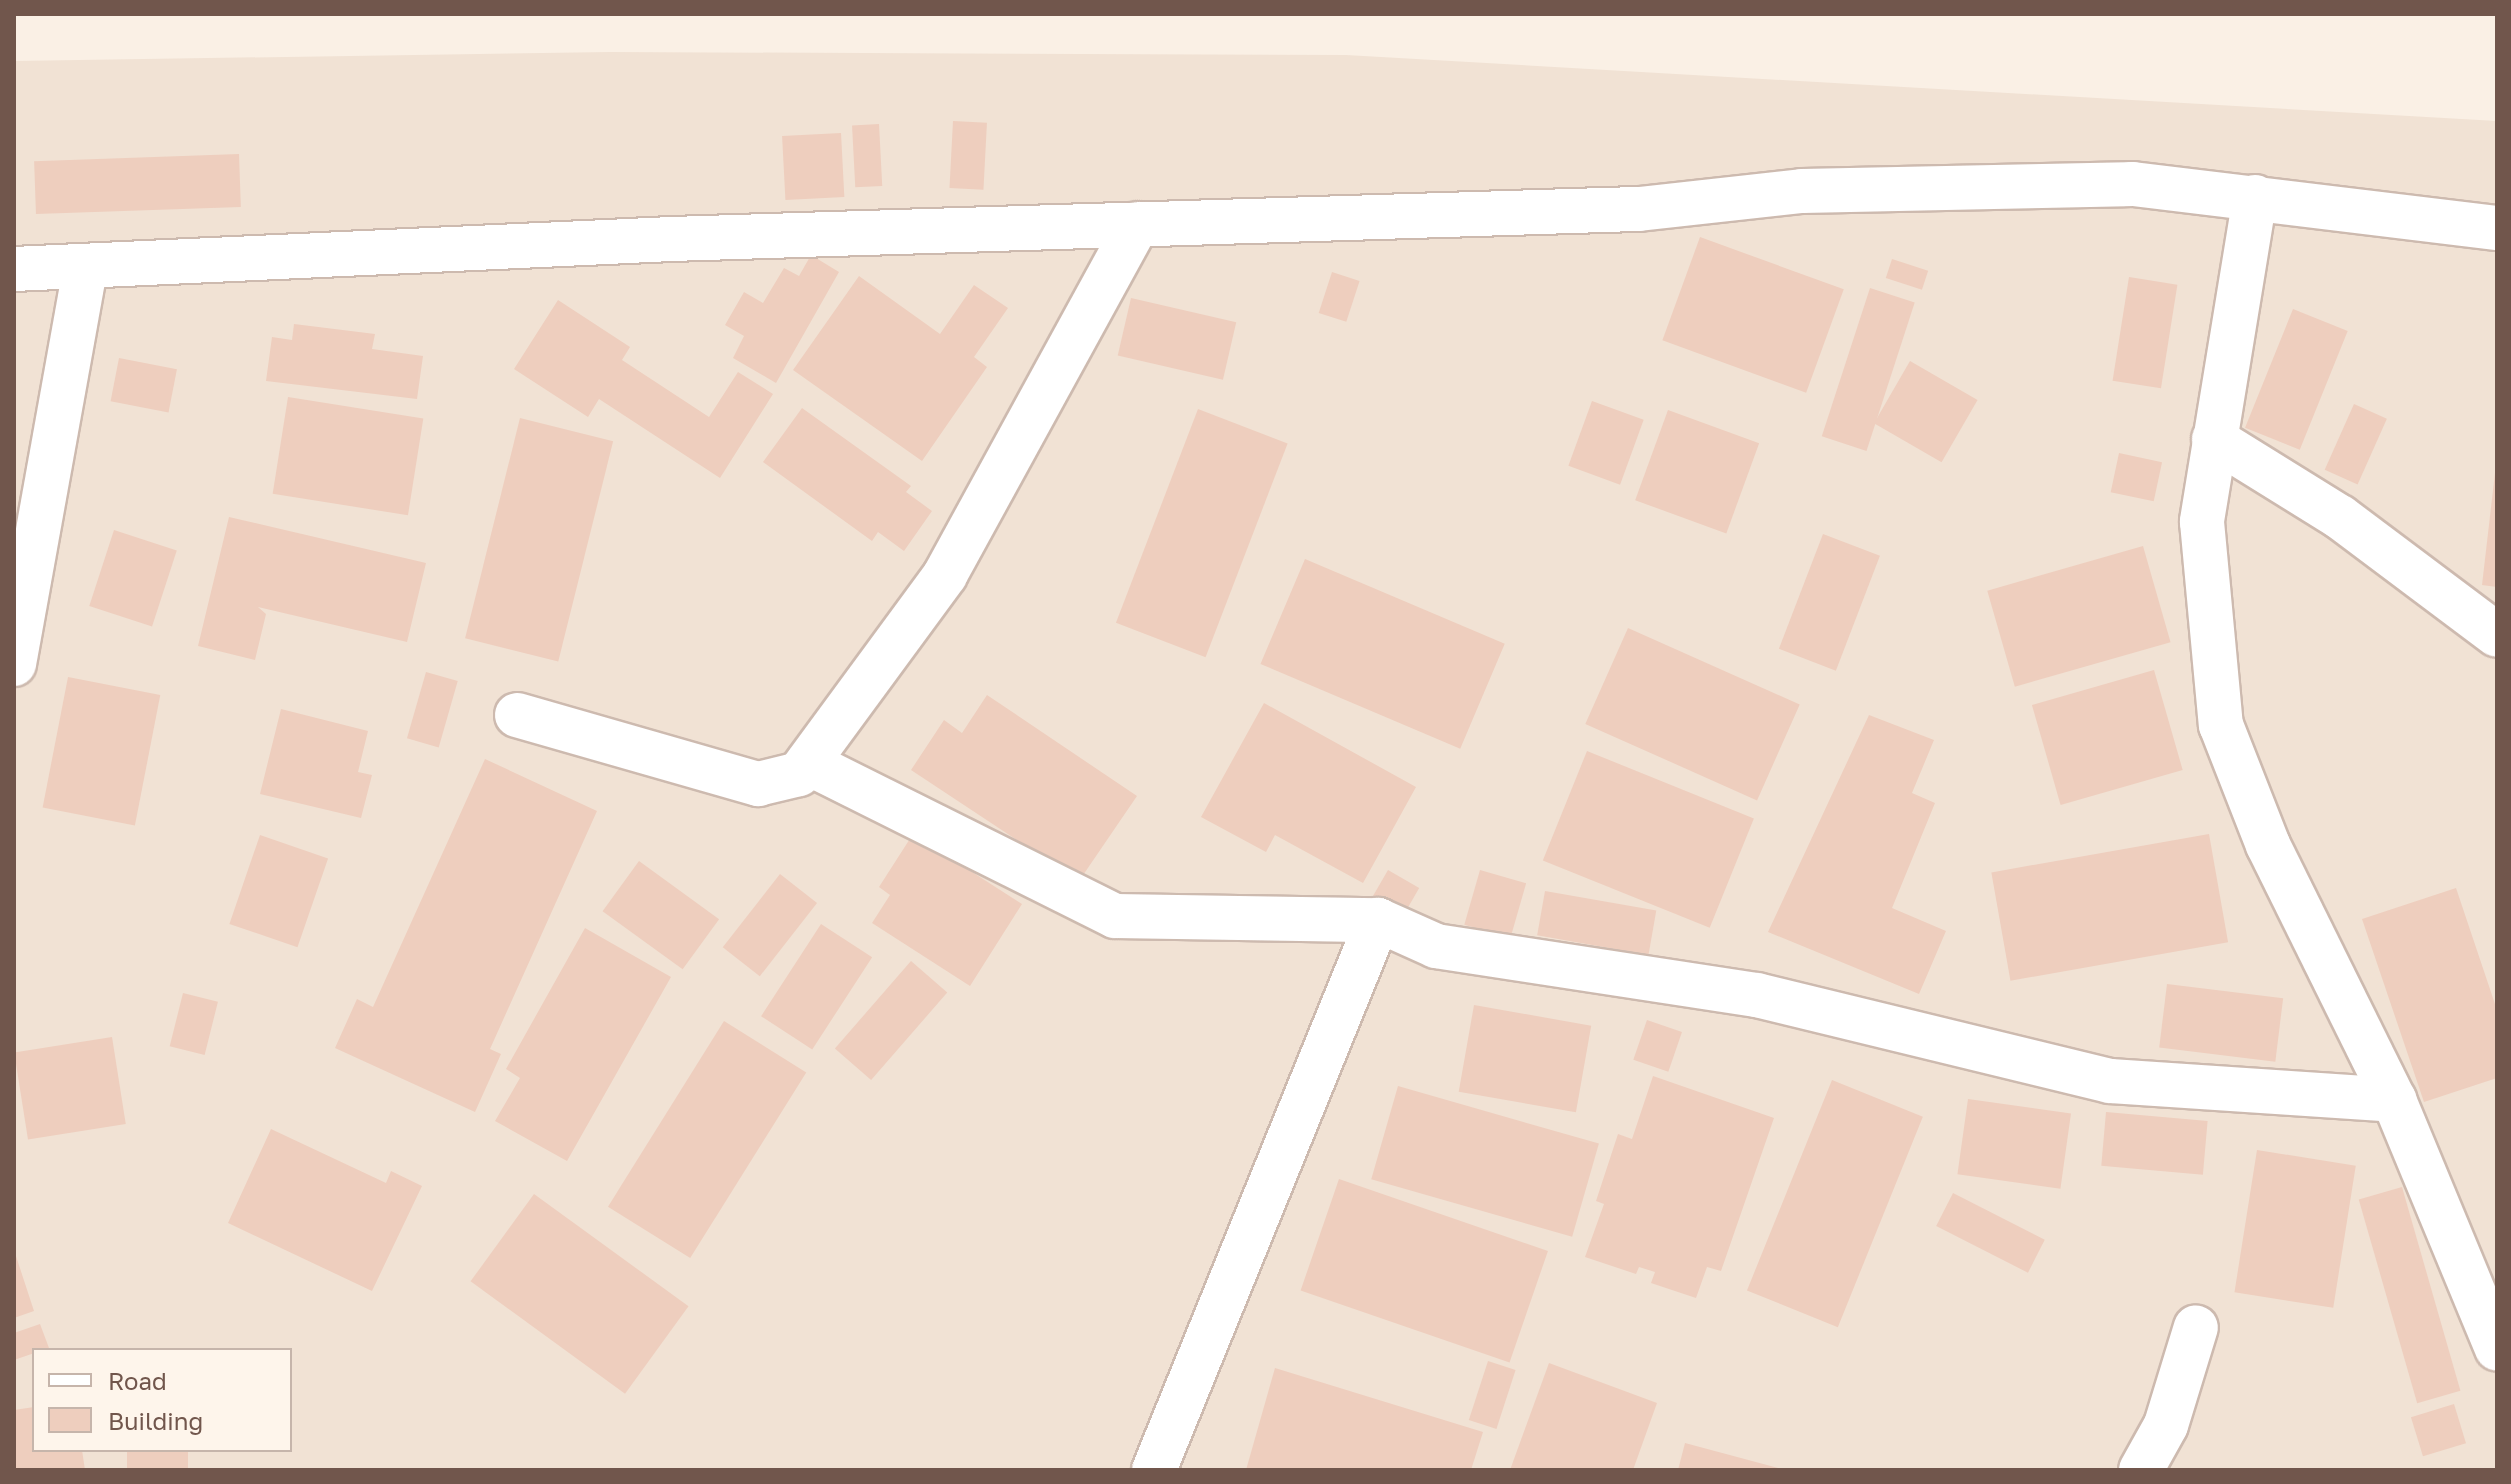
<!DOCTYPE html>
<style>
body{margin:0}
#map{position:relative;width:2511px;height:1484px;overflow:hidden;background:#faf0e5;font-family:"Golos Text",sans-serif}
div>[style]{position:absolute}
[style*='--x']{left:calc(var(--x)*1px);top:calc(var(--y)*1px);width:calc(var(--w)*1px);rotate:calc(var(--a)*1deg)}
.residential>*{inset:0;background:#f1e2d4}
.building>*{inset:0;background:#eecebe;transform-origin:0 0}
.roads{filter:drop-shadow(2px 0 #cdbaaf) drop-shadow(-2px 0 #cdbaaf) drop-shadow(0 2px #cdbaaf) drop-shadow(0 -2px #cdbaaf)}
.street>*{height:44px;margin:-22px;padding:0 22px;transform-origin:22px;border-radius:22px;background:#fff}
span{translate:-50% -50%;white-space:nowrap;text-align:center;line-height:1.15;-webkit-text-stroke:6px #fef5eb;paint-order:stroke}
.frame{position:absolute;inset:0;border:16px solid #71564c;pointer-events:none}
.legend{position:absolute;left:32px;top:1348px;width:260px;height:104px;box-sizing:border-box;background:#fef5eb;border:2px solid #c6b5ab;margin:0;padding:10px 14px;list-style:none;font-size:24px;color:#71564c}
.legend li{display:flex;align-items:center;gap:16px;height:40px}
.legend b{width:40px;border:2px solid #c6b5ab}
</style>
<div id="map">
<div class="residential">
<i style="clip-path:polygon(evenodd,610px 52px,1346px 55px,2497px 121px,2497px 1470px,14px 1470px,14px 61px,610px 52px,34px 1350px,290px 1350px,290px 1450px,34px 1450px,34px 1350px)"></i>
</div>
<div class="building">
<i style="left:953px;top:121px;width:34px;height:67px;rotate:3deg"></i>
<i style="left:879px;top:124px;width:62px;height:27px;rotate:87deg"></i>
<i style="left:841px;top:133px;width:64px;height:59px;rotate:87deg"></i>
<i style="left:239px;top:154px;width:53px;height:205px;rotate:88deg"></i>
<i style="left:1700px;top:237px;width:153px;height:110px;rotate:20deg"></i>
<i style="clip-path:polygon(811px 255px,839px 272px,776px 383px,733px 358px,744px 336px,725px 325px,744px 292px,763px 303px,784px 268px,799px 276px)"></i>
<i style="left:1892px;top:259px;width:38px;height:20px;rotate:18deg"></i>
<i style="left:1332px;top:272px;width:29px;height:43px;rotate:18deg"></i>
<i style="clip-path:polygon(859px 276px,940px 334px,974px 285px,1008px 308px,974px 357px,987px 367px,922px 461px,793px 370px)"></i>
<i style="left:2129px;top:277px;width:49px;height:105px;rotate:9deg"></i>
<i style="left:1870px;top:288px;width:47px;height:156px;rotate:18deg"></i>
<i style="left:1131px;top:298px;width:108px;height:59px;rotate:13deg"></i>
<i style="clip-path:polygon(558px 300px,630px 347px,622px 360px,709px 417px,738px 372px,773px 394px,720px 478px,599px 399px,588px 417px,514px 369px)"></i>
<i style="left:2293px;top:309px;width:59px;height:128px;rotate:22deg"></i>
<i style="clip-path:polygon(294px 324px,375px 334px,372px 349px,423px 356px,417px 399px,266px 381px,272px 337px,292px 340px)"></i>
<i style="left:119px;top:358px;width:59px;height:44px;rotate:11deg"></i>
<i style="left:1910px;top:361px;width:78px;height:72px;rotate:30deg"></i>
<i style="left:288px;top:397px;width:137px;height:98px;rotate:9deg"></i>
<i style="left:1592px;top:401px;width:55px;height:69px;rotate:20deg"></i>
<i style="left:2354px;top:404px;width:36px;height:72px;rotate:24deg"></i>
<i style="clip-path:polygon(802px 408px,911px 486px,906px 492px,932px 511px,904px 551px,878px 532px,872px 541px,763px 462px)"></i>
<i style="left:1198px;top:409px;width:96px;height:229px;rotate:21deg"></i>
<i style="left:1668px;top:410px;width:97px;height:96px;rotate:20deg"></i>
<i style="left:520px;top:418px;width:96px;height:227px;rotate:14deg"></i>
<i style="left:2119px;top:453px;width:44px;height:40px;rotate:12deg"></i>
<i style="clip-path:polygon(2495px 473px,2497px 473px,2497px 587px,2482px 585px)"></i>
<i style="clip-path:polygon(229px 517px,426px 563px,407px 642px,258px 607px,266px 614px,255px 660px,198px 646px)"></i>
<i style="left:114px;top:530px;width:66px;height:80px;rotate:18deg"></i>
<i style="left:1823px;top:534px;width:61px;height:123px;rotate:21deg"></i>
<i style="left:2143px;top:546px;width:100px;height:162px;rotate:74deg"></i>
<i style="left:1305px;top:559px;width:217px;height:114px;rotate:23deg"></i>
<i style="left:1628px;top:628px;width:188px;height:105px;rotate:24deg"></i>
<i style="left:2154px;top:670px;width:104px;height:127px;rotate:74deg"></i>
<i style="left:426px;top:672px;width:33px;height:69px;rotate:16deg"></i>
<i style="left:68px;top:677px;width:94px;height:133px;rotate:11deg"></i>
<i style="clip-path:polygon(987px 695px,1137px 796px,1079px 881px,911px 770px,944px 720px,962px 733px)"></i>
<i style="clip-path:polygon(1264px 703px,1416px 787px,1363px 883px,1275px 835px,1266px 852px,1201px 817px)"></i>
<i style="clip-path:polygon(281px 709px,368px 731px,358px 772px,372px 775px,361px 818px,260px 794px)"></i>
<i style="clip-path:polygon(1869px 715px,1934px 740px,1912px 793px,1935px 803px,1892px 908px,1946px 931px,1919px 994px,1768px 932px)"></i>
<i style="left:1587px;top:751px;width:180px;height:118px;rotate:22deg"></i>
<i style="clip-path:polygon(485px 759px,597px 811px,490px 1049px,501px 1054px,475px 1112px,335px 1048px,357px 999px,373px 1007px)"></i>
<i style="clip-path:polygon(913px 834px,1022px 904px,970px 986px,872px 923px,890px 895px,879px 887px)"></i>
<i style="left:2209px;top:834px;width:110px;height:221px;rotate:80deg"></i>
<i style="left:260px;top:835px;width:72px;height:94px;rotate:19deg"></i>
<i style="left:639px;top:861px;width:99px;height:62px;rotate:36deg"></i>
<i style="left:1388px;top:870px;width:36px;height:45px;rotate:30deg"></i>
<i style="left:1480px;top:870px;width:48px;height:57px;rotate:16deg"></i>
<i style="left:780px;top:874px;width:47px;height:93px;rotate:38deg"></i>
<i style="clip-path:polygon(2456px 888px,2497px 1010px,2497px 1078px,2424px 1102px,2362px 919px)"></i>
<i style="left:1545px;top:891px;width:113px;height:45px;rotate:10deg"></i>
<i style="left:821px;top:924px;width:61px;height:110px;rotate:33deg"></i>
<i style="clip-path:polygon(585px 928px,671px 977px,567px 1161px,495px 1121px,520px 1078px,506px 1069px)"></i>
<i style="left:911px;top:961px;width:48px;height:116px;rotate:41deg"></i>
<i style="left:2167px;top:984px;width:117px;height:64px;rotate:7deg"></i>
<i style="left:183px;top:993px;width:36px;height:55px;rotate:14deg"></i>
<i style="left:1474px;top:1005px;width:119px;height:88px;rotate:10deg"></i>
<i style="left:1647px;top:1020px;width:37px;height:42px;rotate:19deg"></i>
<i style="left:724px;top:1021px;width:97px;height:219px;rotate:32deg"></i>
<i style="left:112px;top:1037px;width:88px;height:99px;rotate:81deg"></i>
<i style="clip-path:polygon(1653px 1076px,1774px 1118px,1721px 1271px,1707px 1267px,1696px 1298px,1651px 1283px,1655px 1272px,1639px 1267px,1636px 1274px,1585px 1257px,1604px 1204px,1596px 1201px,1618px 1134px,1632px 1139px)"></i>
<i style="left:1832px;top:1080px;width:98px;height:227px;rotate:22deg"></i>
<i style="left:1398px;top:1086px;width:209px;height:97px;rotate:16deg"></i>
<i style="left:1968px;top:1099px;width:104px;height:76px;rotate:8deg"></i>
<i style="left:2106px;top:1112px;width:102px;height:54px;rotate:5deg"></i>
<i style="clip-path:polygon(271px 1129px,386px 1183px,391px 1171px,422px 1186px,372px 1291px,228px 1223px)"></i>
<i style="left:2257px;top:1150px;width:100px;height:144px;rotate:9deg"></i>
<i style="left:1339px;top:1179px;width:221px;height:118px;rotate:19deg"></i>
<i style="left:2402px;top:1187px;width:212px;height:45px;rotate:74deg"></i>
<i style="left:1953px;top:1193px;width:103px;height:37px;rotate:27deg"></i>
<i style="left:534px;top:1194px;width:191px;height:108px;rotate:36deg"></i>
<i style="clip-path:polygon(14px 1250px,34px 1311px,14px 1318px)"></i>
<i style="clip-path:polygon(40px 1324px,49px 1348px,14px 1360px,14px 1333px)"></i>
<i style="left:1488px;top:1361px;width:29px;height:62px;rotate:18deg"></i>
<i style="clip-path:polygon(1549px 1363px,1657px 1403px,1633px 1470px,1510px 1470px)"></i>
<i style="clip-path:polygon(1275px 1368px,1483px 1432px,1471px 1470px,1246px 1470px)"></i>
<i style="left:2454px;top:1404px;width:41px;height:45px;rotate:73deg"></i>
<i style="clip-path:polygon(34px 1407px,34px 1450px,82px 1450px,85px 1470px,14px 1470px,14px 1410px)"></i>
<i style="clip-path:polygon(1685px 1443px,1782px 1469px,1781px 1470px,1678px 1470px)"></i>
<i style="left:127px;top:1450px;width:61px;height:20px"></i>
</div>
<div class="roads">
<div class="street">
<i style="--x:2255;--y:197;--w:329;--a:99.3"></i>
<i style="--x:2202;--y:522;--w:204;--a:84.7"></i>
<i style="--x:2221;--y:725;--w:129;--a:68.6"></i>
<i style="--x:2268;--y:845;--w:284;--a:63.7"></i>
<i style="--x:2394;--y:1100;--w:269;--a:67.5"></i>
<i style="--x:14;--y:269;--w:658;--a:-2.61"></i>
<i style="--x:671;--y:239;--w:968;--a:-1.78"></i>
<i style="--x:1639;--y:209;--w:164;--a:-6.3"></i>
<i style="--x:1802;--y:191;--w:331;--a:-1.2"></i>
<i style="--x:2133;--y:184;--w:367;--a:6.9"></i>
<i style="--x:2214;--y:439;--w:148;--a:31.8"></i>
<i style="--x:2340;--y:517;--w:196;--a:36.9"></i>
<i style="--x:14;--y:664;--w:402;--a:-79.8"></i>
<i style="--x:517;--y:715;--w:251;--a:16"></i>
<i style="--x:758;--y:784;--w:42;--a:-13.7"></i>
<i style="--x:799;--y:774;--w:247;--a:-53.7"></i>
<i style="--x:945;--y:575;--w:400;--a:-61.3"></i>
<i style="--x:808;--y:763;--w:343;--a:26.5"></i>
<i style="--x:1115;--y:916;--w:263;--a:0.9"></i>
<i style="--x:1378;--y:920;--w:64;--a:24.1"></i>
<i style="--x:1436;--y:946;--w:325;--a:8.7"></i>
<i style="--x:1757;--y:995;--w:363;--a:13.7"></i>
<i style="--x:2110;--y:1081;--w:285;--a:3.8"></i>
<i style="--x:1154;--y:1470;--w:594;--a:-67.84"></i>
<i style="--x:2141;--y:1470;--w:51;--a:-60.9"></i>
<i style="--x:2166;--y:1425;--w:102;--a:-73"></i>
</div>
</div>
<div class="frame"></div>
<ul class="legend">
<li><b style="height:10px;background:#fff"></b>Road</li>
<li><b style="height:22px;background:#eecebe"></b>Building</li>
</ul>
</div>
